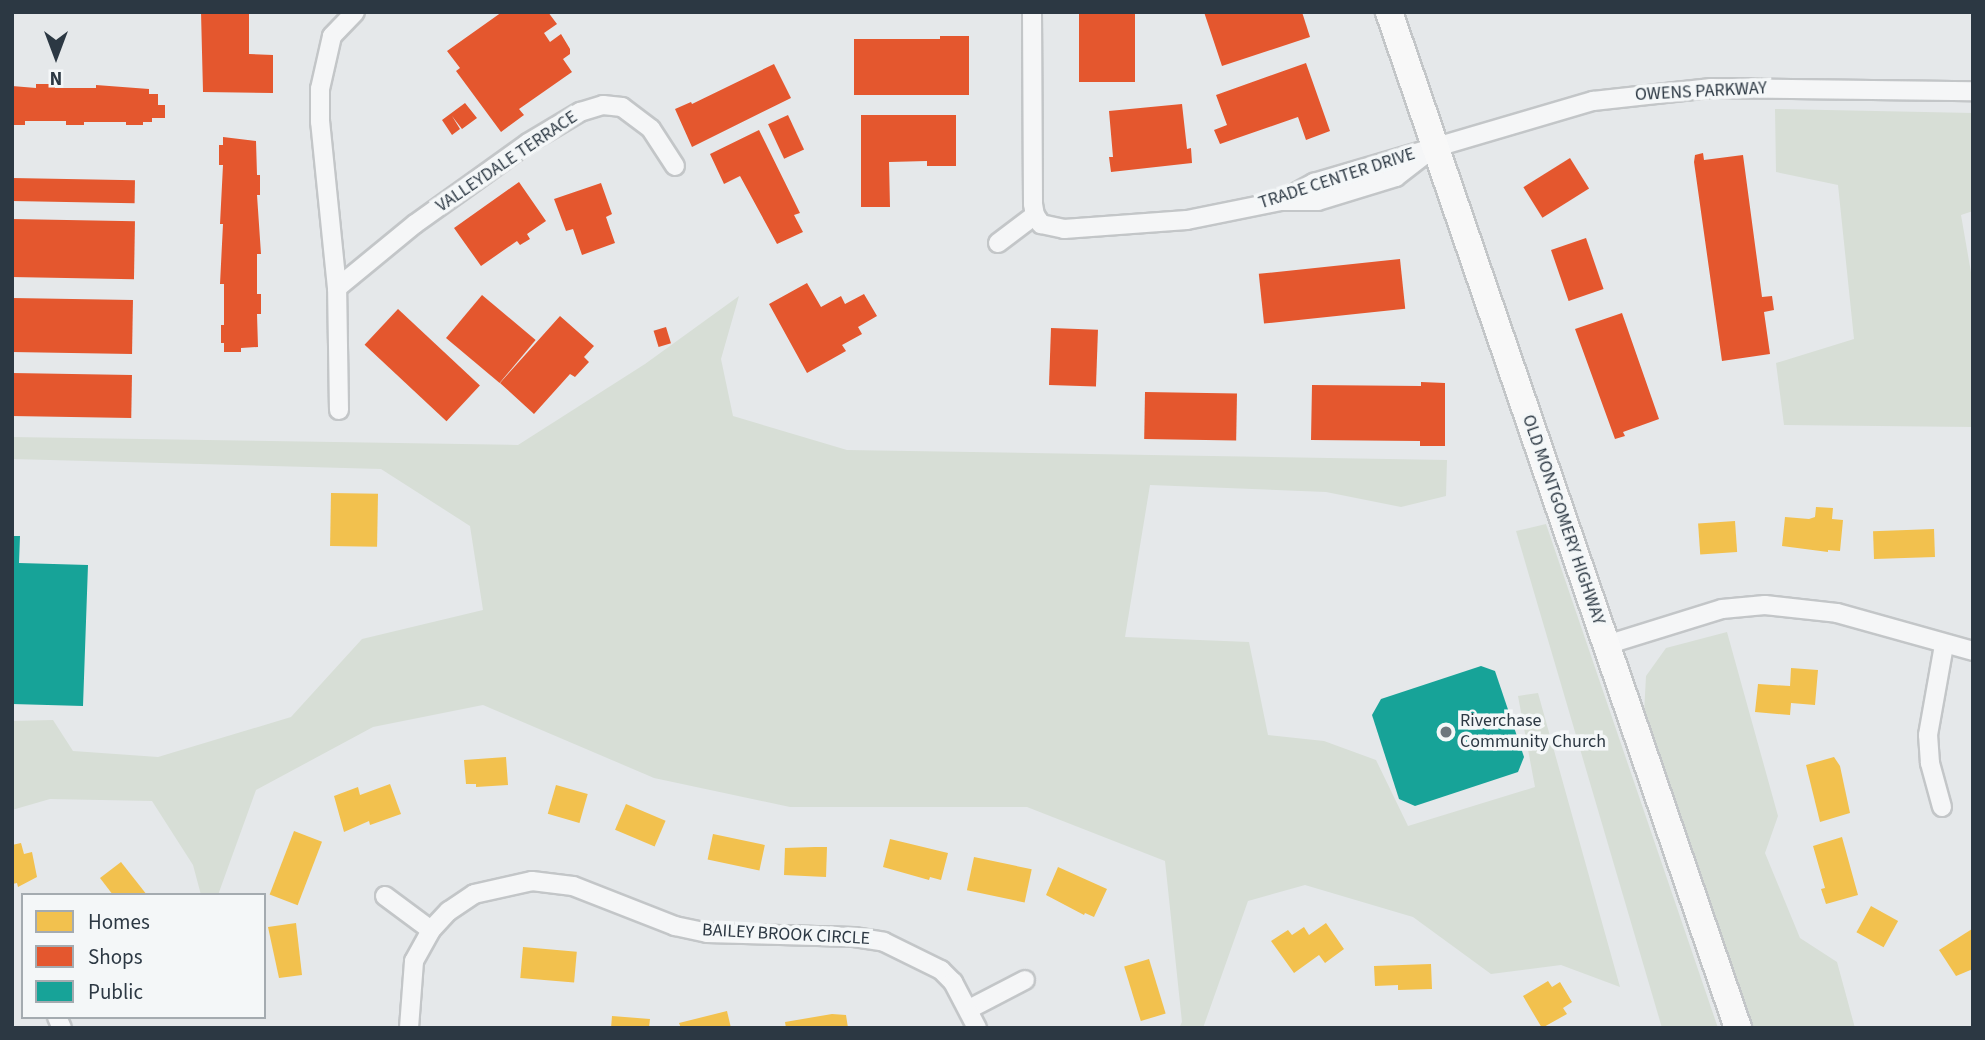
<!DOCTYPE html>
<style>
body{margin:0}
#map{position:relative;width:1985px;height:1040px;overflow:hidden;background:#e5e8ea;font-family:"Source Sans 3",sans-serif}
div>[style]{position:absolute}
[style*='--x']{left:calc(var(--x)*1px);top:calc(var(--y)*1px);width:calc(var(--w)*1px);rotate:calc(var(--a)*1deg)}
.green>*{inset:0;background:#d7ded6}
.homes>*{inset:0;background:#f2c14e;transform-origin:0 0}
.shops>*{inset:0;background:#e4572e;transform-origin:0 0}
.public>*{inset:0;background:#17a398}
.roads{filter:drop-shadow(2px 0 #c3c6c8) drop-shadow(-2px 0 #c3c6c8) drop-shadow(0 2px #c3c6c8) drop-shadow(0 -2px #c3c6c8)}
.street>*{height:18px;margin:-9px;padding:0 9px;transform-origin:9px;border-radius:9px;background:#f5f6f7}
.secondary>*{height:26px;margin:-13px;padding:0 13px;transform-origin:13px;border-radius:13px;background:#f8f8f8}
.dots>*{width:19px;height:19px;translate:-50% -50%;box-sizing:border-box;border:4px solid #f4f7f8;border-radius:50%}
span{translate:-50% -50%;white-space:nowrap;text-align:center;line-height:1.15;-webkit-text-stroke:7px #f4f7f8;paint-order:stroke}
.street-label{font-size:18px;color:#2c3843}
.poi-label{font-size:18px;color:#2c3843}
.left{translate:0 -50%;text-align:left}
.frame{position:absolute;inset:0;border:14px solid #2c3843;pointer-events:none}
.legend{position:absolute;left:21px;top:893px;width:245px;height:126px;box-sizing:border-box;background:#f4f7f8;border:2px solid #a4abb0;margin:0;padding:9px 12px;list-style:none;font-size:21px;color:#2c3843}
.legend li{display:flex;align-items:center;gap:14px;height:35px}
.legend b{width:35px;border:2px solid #a4abb0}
.north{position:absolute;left:21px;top:21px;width:70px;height:70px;-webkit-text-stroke:5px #f4f7f8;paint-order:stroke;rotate:180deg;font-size:19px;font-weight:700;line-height:28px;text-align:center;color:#2c3843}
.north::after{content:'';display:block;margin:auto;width:24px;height:32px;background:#2c3843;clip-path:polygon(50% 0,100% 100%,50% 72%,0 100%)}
</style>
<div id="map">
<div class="green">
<i style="clip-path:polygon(1775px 109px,1973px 113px,1973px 211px,1961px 215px,1973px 284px,1973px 427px,1784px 425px,1776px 363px,1854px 339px,1838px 185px,1776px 172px)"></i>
<i style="clip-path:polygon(739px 296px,721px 359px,733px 416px,847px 450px,1447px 460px,1446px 496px,1401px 507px,1326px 492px,1150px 485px,1125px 637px,1249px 642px,1268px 735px,1324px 741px,1376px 760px,1408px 826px,1535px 787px,1518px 696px,1538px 693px,1620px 987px,1561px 965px,1491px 974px,1413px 917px,1305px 885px,1248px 901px,1203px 1028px,1179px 1028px,1182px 1022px,1165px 861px,1027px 807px,790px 807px,654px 778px,483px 705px,373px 727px,256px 790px,218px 895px,201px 895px,193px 865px,152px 801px,50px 799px,12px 810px,12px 721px,53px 720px,73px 751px,158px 757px,291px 717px,362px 639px,483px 610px,470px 526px,381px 469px,12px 459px,12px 437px,518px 445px,645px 364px)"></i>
<i style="clip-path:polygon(1546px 524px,1718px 1028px,1662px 1028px,1516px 531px)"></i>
<i style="clip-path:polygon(1727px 632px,1778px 816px,1765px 853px,1800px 938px,1837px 962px,1855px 1028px,1752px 1028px,1644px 714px,1646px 676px,1666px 648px)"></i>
</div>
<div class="homes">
<i style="left:331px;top:493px;width:47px;height:53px;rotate:1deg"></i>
<i style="clip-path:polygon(1816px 507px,1833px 508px,1832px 519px,1843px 520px,1840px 551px,1828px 550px,1828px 552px,1782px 546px,1785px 517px,1809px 519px,1815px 517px)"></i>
<i style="left:1735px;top:521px;width:31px;height:37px;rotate:86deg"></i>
<i style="left:1934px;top:529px;width:28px;height:61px;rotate:88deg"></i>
<i style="clip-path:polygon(1791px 668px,1818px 670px,1815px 705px,1791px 703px,1790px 715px,1755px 712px,1758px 684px,1790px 686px)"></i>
<i style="clip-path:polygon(506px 757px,508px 785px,476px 787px,476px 784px,466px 784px,464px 760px)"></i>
<i style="clip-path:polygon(1834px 757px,1840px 766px,1850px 813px,1820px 822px,1806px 765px)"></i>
<i style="clip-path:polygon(390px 784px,401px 814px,370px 825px,369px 821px,344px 832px,334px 796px,358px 787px,360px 795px)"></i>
<i style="left:556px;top:785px;width:33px;height:30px;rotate:16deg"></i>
<i style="left:626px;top:804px;width:43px;height:28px;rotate:23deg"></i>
<i style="left:294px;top:831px;width:30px;height:68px;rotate:21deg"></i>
<i style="left:713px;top:834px;width:53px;height:26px;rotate:12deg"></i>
<i style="clip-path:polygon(1842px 837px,1858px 895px,1826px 904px,1821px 889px,1825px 888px,1813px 846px)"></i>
<i style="clip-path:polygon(890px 839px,948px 853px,941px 880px,930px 877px,929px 880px,883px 867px)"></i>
<i style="clip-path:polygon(21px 843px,24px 854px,32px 852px,37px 877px,18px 887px,17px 883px,12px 884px,12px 845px)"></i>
<i style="clip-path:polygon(815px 847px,827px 847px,826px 877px,784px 875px,785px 848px)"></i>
<i style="left:974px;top:857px;width:59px;height:34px;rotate:12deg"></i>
<i style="clip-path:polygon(121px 862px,147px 895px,113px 895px,100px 878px)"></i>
<i style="clip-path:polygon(1058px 867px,1107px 889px,1094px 917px,1085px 913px,1084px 915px,1046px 895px)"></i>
<i style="left:1871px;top:906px;width:31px;height:30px;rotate:29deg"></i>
<i style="clip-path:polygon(296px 923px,302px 975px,279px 978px,268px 927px)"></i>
<i style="clip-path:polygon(1326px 923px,1344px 949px,1325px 963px,1319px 955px,1294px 973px,1271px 941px,1288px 930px,1292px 935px,1304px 927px,1309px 935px)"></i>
<i style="clip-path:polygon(1972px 929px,1973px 969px,1956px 976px,1939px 950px)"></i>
<i style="left:523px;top:947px;width:54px;height:31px;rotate:5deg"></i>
<i style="left:1149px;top:959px;width:57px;height:26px;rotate:73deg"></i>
<i style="clip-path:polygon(1431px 964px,1432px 989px,1398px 990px,1398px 985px,1375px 986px,1374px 966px)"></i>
<i style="clip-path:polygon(1548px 981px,1552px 987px,1560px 982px,1572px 1002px,1563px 1008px,1567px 1014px,1542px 1028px,1523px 996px)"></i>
<i style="clip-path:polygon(727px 1011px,731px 1028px,681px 1028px,679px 1023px)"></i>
<i style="clip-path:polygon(832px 1014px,846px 1015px,848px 1028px,786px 1028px,785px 1022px)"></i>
<i style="clip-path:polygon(612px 1016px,650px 1019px,649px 1028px,611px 1028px)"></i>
</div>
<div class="shops">
<i style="clip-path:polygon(201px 12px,249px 12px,249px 54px,273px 55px,273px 93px,203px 92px)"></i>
<i style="clip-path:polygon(502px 12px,548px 12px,557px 24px,544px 33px,550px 42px,561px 34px,570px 49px,570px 54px,563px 59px,572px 72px,519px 109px,524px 115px,501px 132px,456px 71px,460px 68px,447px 51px)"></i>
<i style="left:1079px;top:12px;width:56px;height:70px"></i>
<i style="clip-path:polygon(1204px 12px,1302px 12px,1310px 37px,1222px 66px)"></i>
<i style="clip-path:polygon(940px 36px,969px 36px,969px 95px,854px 95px,854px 39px,940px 39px)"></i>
<i style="clip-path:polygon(1306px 63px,1330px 131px,1306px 140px,1298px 117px,1220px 144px,1214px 130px,1227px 125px,1216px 95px)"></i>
<i style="clip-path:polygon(774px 64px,791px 98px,692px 147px,675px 109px,691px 102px,692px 104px)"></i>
<i style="clip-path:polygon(36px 84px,55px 84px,55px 88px,96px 88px,96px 85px,149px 89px,149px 94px,158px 94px,158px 105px,165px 105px,165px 118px,152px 118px,152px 122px,143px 122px,143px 125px,126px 125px,126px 122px,84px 122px,84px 125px,66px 125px,66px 121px,25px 121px,25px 125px,12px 125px,12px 86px,36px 88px)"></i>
<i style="clip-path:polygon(465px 103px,477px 118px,462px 129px,452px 116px,460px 129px,452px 135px,442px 120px)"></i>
<i style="clip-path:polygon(1182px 104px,1187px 149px,1191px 148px,1192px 163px,1111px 172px,1109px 157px,1113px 157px,1109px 111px)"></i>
<i style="left:788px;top:115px;width:38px;height:22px;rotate:65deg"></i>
<i style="clip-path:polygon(861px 115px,956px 115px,956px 166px,927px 166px,927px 161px,889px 162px,890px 207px,861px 207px)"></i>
<i style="clip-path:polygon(759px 130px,800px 213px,794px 215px,803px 232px,777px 244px,740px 176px,724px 184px,710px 154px)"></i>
<i style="clip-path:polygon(223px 137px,256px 141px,257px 175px,260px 175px,260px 195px,257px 195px,261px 254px,257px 254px,257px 294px,261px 294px,261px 314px,257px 314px,258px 347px,241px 348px,241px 352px,224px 352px,224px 343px,221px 343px,221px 325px,224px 325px,224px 284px,220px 284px,223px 224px,220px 224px,223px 165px,219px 165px,219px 145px,223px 145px)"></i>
<i style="clip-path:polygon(1703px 153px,1704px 160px,1743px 155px,1762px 297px,1772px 296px,1774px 310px,1764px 312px,1770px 354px,1722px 361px,1694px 162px,1695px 155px)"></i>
<i style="left:1570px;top:158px;width:36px;height:55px;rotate:58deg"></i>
<i style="left:12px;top:178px;width:123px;height:23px;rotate:1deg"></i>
<i style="clip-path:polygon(519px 182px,546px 221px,527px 234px,530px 239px,520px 245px,517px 241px,481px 266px,454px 228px)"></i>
<i style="clip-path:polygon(601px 183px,612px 214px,606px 217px,615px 243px,582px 255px,573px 229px,566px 231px,554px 199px)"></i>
<i style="left:12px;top:219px;width:123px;height:58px;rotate:1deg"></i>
<i style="left:1586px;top:238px;width:54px;height:37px;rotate:71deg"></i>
<i style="left:1400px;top:259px;width:50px;height:142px;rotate:84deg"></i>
<i style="clip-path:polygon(807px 283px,821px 307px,841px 296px,845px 304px,864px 294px,877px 316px,858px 327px,862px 334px,842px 345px,846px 351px,807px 373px,769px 304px)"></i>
<i style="left:482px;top:295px;width:70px;height:56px;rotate:40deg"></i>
<i style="left:12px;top:298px;width:121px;height:54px;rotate:1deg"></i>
<i style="left:398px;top:309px;width:112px;height:49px;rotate:43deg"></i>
<i style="clip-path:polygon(1622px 313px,1659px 419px,1623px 432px,1625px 436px,1615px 439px,1575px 329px)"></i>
<i style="clip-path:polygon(560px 316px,594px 346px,584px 357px,589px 362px,575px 377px,570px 374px,534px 414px,500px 383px)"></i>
<i style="left:666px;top:327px;width:17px;height:13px;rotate:73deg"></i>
<i style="left:1051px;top:328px;width:47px;height:57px;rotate:2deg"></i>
<i style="left:12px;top:373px;width:120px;height:43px;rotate:1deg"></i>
<i style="clip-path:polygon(1421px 382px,1445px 383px,1445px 446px,1420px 446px,1420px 441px,1311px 440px,1312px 385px,1421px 386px)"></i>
<i style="left:1145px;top:392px;width:92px;height:47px;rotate:1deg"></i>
</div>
<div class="public">
<i style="clip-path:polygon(12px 536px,20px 536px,19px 563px,88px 565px,83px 706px,12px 704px)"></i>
<i style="clip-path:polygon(1481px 666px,1495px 671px,1524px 757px,1518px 772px,1415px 806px,1399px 799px,1372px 715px,1381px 699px)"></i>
</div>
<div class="roads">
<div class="street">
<i style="--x:1032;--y:12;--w:192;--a:89.7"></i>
<i style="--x:1033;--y:204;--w:11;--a:80"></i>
<i style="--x:1035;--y:215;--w:11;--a:56"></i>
<i style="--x:1041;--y:224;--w:24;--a:12"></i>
<i style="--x:1064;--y:229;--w:123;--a:-4.2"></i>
<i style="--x:1187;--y:220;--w:96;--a:-11.4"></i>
<i style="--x:1281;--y:201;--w:38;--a:-29"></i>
<i style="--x:1314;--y:183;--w:291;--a:-16.4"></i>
<i style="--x:1593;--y:101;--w:119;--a:-6.3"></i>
<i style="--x:1711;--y:88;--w:262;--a:0.7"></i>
<i style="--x:1281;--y:201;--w:37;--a:0"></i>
<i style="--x:1318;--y:201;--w:82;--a:-17.1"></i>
<i style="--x:1396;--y:177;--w:36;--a:-38"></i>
<i style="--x:998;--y:243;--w:46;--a:-37.1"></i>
<i style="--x:337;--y:288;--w:101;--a:-39.4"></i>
<i style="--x:415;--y:224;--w:139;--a:-35.6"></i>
<i style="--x:528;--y:143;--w:61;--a:-30.8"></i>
<i style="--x:580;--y:112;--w:24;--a:-17"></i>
<i style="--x:603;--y:105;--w:19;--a:6"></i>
<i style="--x:622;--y:107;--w:36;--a:37"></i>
<i style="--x:651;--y:129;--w:44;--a:57"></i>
<i style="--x:339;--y:410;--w:122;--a:-90.9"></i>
<i style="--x:337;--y:288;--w:167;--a:-95.8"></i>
<i style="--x:320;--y:122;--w:33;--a:-90"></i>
<i style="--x:320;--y:89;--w:54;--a:-77.2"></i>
<i style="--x:332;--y:36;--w:33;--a:-46"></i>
<i style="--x:1606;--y:645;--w:121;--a:-17.2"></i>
<i style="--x:1722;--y:609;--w:43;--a:-5.3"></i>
<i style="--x:1765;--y:605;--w:72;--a:6.3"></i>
<i style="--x:1837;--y:613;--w:141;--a:15.6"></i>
<i style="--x:1942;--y:807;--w:46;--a:-105.3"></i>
<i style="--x:1930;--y:763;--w:28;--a:-94"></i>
<i style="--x:1928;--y:735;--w:91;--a:-79.9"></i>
<i style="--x:385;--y:896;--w:57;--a:36.5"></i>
<i style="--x:969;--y:1009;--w:63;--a:-27.4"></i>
<i style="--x:57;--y:1017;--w:12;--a:66"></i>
<i style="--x:409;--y:1028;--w:67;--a:-85.7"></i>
<i style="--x:414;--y:961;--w:35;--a:-61"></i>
<i style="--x:431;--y:930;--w:26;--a:-47"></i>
<i style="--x:449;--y:911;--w:30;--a:-34"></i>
<i style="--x:474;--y:894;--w:59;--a:-12.6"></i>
<i style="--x:532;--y:881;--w:41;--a:7"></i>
<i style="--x:573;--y:886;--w:110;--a:21.4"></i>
<i style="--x:675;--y:926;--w:33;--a:12"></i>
<i style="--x:707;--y:933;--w:147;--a:1.6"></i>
<i style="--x:854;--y:937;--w:30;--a:9"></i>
<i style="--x:884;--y:942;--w:64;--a:26.2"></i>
<i style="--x:941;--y:970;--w:17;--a:45"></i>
<i style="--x:953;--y:982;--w:52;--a:62.4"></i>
</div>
<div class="secondary">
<i style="--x:1389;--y:12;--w:1074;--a:71.04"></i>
</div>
</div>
<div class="dots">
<i style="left:1446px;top:732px;background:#6d767d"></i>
</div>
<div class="street-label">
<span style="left:1701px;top:92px;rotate:-3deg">OWENS PARKWAY</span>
<span style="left:507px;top:162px;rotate:-34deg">VALLEYDALE TERRACE</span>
<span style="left:1337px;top:179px;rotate:-18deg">TRADE CENTER DRIVE</span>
<span style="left:1563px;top:520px;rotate:71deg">OLD MONTGOMERY HIGHWAY</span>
<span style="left:786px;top:935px;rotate:3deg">BAILEY BROOK CIRCLE</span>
</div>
<div class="poi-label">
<span class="left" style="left:1460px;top:732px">Riverchase<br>Community Church</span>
</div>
<div class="frame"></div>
<ul class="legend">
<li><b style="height:19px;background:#f2c14e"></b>Homes</li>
<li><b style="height:19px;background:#e4572e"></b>Shops</li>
<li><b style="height:19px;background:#17a398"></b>Public</li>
</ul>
<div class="north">N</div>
</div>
